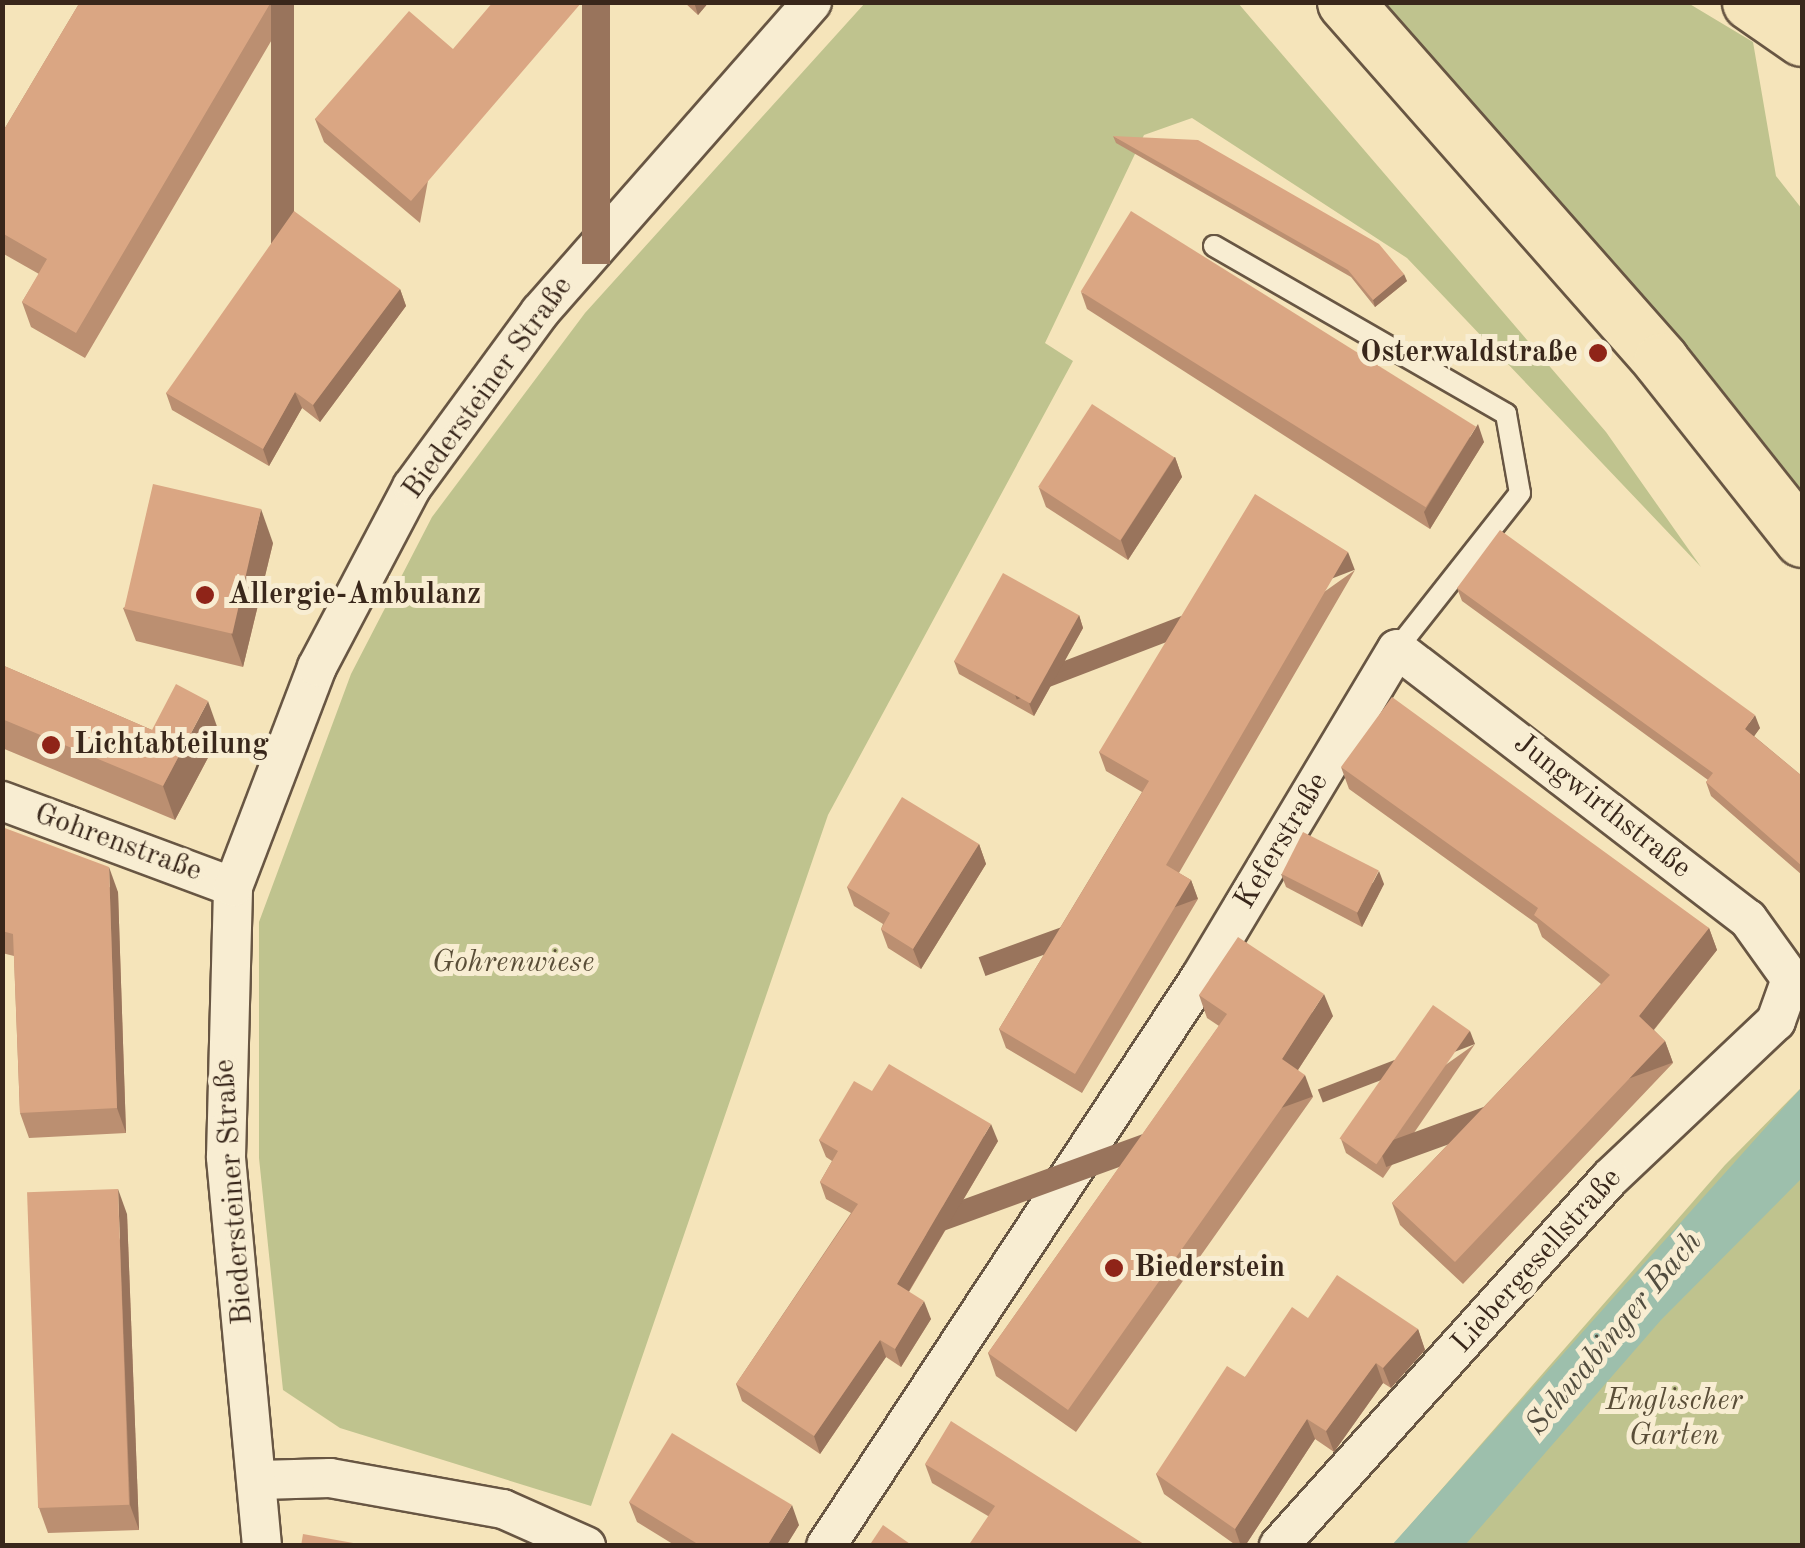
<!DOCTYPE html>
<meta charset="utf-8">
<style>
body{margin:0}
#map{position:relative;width:1805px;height:1548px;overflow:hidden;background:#f5e4ba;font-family:"Old Standard TT",serif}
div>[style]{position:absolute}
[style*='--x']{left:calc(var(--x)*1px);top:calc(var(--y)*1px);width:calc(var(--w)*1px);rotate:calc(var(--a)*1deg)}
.green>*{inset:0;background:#bfc38e}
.water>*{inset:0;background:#9dbfac}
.roads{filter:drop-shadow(2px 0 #685643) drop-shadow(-2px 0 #685643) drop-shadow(0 2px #685643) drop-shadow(0 -2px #685643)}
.lane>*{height:20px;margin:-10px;padding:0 10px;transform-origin:10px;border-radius:10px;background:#f8edd2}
.street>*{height:38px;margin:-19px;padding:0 19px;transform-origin:19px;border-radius:19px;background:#f8edd2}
.highway>*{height:55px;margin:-27.5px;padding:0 27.5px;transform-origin:27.5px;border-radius:27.5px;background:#f5e4ba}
.wall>*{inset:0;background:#bb8f71}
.shaded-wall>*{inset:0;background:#99745c;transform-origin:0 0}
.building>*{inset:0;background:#daa683;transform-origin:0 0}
.dots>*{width:28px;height:28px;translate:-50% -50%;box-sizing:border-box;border:5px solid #f8edd2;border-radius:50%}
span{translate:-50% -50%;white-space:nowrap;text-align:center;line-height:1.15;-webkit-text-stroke:10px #f8edd2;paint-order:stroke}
.poi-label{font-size:30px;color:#39271b;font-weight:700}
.right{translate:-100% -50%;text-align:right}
.left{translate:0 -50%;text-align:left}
.street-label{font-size:30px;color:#39271b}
.park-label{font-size:30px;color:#5a4e38;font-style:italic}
.water-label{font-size:32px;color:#524d3f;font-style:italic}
.frame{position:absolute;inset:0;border:5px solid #39271b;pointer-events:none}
</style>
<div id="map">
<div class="green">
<i style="clip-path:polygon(865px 3px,1238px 3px,1606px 432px,1701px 567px,1407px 258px,1192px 118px,1144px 135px,1045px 343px,1073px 361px,828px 815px,591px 1506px,340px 1428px,283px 1390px,259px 1158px,259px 922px,351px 674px,432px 517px,585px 313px)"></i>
<i style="clip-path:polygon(1376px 3px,1688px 3px,1753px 42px,1776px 176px,1802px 209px,1802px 491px)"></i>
<i style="clip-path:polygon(1802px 1087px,1802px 1545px,1392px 1546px,1725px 1165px)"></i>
</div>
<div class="water">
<i style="clip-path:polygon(1802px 1087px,1802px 1178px,1661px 1320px,1465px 1545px,1392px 1545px)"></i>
</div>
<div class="roads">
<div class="lane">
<i style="--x:1214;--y:246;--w:337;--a:29.9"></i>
<i style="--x:1506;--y:414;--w:80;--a:80"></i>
<i style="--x:1520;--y:493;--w:199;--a:128.3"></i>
</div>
<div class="street">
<i style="--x:2;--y:801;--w:246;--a:20.4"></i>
<i style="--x:260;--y:1480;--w:70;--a:-1.6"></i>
<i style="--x:330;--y:1478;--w:176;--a:10.2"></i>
<i style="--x:503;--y:1509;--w:91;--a:24"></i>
<i style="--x:262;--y:1546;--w:391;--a:-95.3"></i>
<i style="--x:226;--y:1157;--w:270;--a:-88.5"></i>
<i style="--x:233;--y:887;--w:235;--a:-69.1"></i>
<i style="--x:317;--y:667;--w:204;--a:-62.2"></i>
<i style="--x:412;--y:487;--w:217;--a:-53.8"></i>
<i style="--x:540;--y:312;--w:412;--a:-48.7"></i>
<i style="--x:826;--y:1546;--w:680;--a:-56.64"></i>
<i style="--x:1200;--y:978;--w:383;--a:-59.1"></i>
<i style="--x:1397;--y:649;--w:443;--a:37.6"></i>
<i style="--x:1748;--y:919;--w:74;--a:54.4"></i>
<i style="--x:1791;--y:979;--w:45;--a:109.7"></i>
<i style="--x:1776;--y:1021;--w:228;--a:136.6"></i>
<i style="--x:1610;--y:1178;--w:495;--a:132"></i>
</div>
<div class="highway">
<i style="--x:1345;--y:2;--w:478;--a:48.6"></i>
<i style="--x:1661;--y:361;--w:227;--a:51.6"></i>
<i style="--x:1750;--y:2;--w:63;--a:34.7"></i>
</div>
</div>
<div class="wall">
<i style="clip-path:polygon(80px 2px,294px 2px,85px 358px,31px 327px,22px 302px,39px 274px,2px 253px,2px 133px)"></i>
<i style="clip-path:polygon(684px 2px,709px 2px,698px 15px)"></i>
<i style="clip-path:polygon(453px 49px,420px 223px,324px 142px,315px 119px)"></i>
<i style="clip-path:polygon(1113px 136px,1407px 281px,1375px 307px,1351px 277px,1116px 143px)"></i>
<i style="clip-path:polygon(400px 289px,406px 306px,320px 422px,302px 408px,269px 466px,172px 410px,166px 393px)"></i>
<i style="clip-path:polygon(1081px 292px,1484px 442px,1430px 529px,1087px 309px)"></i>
<i style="clip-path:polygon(1175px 457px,1182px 477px,1128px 560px,1046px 507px,1039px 488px)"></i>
<i style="clip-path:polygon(273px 543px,243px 667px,136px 641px,123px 608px)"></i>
<i style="clip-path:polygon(1355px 570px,1179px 873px,1191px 880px,1198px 899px,1082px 1093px,1006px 1048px,999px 1029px,1142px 792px,1106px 771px,1099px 752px)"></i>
<i style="clip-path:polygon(1457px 588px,1760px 728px,1754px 736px,1802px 776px,1802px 875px,1711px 796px,1706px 782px,1708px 780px,1462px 601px)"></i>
<i style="clip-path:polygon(1079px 615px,1083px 628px,1034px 716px,959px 674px,954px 661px)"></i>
<i style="clip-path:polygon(2px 665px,152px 730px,220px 735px,175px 820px,2px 748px)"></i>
<i style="clip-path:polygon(1341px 767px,1709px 928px,1717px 950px,1654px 1030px,1665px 1041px,1673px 1063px,1463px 1284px,1400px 1225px,1392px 1203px,1601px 984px,1542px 937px,1537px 924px,1349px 789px)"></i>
<i style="clip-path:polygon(2px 827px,118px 892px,126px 1133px,29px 1138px,20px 1113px,14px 956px,2px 953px)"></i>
<i style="clip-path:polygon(979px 844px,986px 864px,921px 969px,888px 948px,881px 929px,883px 924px,854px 906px,847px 887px)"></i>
<i style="clip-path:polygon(1281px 874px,1384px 884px,1362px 927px,1286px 887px)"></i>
<i style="clip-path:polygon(1199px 995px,1333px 1016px,1298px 1070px,1313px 1097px,1076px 1432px,996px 1376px,988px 1353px,1219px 1026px,1207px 1018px)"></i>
<i style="clip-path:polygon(1475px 1044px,1383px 1178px,1346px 1153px,1341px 1139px)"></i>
<i style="clip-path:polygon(872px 1091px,998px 1141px,909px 1292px,931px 1319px,901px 1367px,886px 1357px,820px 1454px,742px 1401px,736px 1384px,851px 1213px,826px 1199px,820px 1182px,832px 1161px,826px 1157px,819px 1140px)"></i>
<i style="clip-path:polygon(127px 1214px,139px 1530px,48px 1533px,39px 1508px)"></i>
<i style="clip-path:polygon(1308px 1318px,1418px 1329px,1425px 1350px,1391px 1388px,1383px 1383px,1334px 1452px,1315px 1439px,1245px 1546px,1237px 1546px,1164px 1494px,1156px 1474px,1245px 1377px)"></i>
<i style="clip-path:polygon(925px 1464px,1147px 1546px,988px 1516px,932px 1483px)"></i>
<i style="clip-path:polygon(629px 1502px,799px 1525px,786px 1546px,676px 1546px,637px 1522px)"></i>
</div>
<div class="shaded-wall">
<i style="left:271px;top:2px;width:23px;height:384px"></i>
<i style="left:582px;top:2px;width:28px;height:262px"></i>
<i style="clip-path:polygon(694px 2px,709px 2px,698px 15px)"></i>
<i style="clip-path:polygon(1404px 274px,1407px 281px,1375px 307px,1373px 300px)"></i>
<i style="clip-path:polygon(400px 289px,406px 306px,320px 422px,313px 405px)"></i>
<i style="clip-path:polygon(295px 392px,302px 408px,269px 466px,263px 449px)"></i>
<i style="clip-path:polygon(1478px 424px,1484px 442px,1430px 529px,1424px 512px)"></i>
<i style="clip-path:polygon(1175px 457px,1182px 477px,1128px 560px,1121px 540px)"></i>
<i style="clip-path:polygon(261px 509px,273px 543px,243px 667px,231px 633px)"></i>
<i style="left:1348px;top:552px;width:19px;height:362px;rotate:69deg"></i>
<i style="clip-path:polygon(1079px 615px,1083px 628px,1034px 716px,1029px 703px)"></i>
<i style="clip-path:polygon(208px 701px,220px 735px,175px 820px,163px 786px)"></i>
<i style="clip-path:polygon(1755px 715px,1760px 728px,1750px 742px,1745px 729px)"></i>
<i style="clip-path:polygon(979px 844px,986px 864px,921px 969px,913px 949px)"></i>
<i style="clip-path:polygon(109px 867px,118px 892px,126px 1133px,117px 1108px)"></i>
<i style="clip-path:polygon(1379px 871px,1384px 884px,1362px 927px,1357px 913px)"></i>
<i style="left:1191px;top:880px;width:20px;height:226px;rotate:70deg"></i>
<i style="clip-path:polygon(1709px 928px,1717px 950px,1647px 1038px,1639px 1016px)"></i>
<i style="clip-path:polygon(1324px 994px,1333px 1016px,1290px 1082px,1282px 1059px)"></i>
<i style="left:1470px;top:1031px;width:14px;height:163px;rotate:69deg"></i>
<i style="left:1665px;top:1041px;width:23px;height:305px;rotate:70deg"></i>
<i style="left:1305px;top:1075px;width:23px;height:410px;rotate:70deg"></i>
<i style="clip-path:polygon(991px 1124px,998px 1141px,903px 1301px,897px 1284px)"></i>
<i style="clip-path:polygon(118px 1189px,127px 1214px,139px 1530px,130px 1505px)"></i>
<i style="clip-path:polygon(924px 1301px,931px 1319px,901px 1367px,895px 1349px)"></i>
<i style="clip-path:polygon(1418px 1329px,1425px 1350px,1391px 1388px,1383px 1368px)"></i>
<i style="clip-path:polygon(880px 1340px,886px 1357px,820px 1454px,814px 1436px)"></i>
<i style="clip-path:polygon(1376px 1363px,1383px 1383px,1334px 1452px,1326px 1431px)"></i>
<i style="clip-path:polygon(1307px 1419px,1315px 1439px,1245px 1546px,1241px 1546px,1235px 1529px)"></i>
<i style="clip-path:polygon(792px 1505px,799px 1525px,786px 1546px,767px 1546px)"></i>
</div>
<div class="building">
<i style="clip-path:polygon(80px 2px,271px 2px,76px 333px,22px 302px,47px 259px,2px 233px,2px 133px)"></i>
<i style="clip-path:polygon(493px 2px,582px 2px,411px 201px,315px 119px,409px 11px,453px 49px)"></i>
<i style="clip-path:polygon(1113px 136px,1198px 140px,1379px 244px,1404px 274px,1373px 300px,1348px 270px)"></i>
<i style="clip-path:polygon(294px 211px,400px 289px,313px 405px,295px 392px,263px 449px,166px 393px)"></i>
<i style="left:1131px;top:211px;width:407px;height:95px;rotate:32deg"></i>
<i style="left:1092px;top:404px;width:98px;height:99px;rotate:33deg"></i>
<i style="left:153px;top:484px;width:111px;height:128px;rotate:13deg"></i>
<i style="clip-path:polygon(1255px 494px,1348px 552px,1166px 865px,1191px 880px,1075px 1074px,999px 1029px,1149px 781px,1099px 752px)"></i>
<i style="clip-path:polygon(1500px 530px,1755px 715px,1745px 729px,1802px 776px,1802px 866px,1706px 782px,1713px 773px,1457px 588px)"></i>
<i style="left:1003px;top:573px;width:87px;height:101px;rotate:29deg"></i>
<i style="clip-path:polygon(2px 665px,152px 730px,176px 684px,208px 701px,163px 786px,2px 719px)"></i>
<i style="clip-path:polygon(1392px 697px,1709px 928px,1639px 1016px,1665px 1041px,1455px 1262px,1392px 1203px,1610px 975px,1534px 915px,1538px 908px,1341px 767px)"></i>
<i style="clip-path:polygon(902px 797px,979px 844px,913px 949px,881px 929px,890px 913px,847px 887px)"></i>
<i style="clip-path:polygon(2px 827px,109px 867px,117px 1108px,20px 1113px,13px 934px,2px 931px)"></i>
<i style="left:1303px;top:832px;width:85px;height:47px;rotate:27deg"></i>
<i style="clip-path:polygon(1238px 937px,1324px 994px,1282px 1059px,1305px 1075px,1068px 1410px,988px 1353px,1227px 1014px,1199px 995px)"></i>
<i style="left:1433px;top:1005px;width:45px;height:163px;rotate:35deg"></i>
<i style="clip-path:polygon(889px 1064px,991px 1124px,897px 1284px,924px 1301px,895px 1349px,880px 1340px,814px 1436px,736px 1384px,858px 1204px,820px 1182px,838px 1151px,819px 1140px,854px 1081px,872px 1091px)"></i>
<i style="left:118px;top:1189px;width:316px;height:91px;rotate:88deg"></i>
<i style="clip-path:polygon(1337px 1275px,1418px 1329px,1383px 1368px,1376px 1363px,1326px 1431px,1307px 1419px,1235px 1529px,1156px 1474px,1227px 1366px,1245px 1377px,1292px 1307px,1308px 1318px)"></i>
<i style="clip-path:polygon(951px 1421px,1147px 1546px,968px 1546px,995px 1506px,925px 1464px)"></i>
<i style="clip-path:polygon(672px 1433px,792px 1505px,767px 1546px,701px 1546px,629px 1502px)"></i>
<i style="clip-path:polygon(883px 1525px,913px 1546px,869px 1546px)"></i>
<i style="clip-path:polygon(303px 1534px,370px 1546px,301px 1546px)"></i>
</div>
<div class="dots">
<i style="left:1598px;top:353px;background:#8f2418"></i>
<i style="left:205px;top:595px;background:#8f2418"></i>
<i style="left:51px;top:745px;background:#8f2418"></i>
<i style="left:1114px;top:1268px;background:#8f2418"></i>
</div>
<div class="poi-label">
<span class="right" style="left:1578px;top:353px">Osterwaldstraße</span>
<span class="left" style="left:228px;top:595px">Allergie-Ambulanz</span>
<span class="left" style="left:74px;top:745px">Lichtabteilung</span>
<span class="left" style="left:1134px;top:1268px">Biederstein</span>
</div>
<div class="street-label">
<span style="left:488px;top:388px;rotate:-54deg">Biedersteiner Straße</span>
<span style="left:1602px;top:806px;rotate:38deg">Jungwirthstraße</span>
<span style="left:1282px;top:841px;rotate:-59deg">Keferstraße</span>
<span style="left:118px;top:843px;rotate:20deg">Gohrenstraße</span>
<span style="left:234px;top:1192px;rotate:-94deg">Biedersteiner Straße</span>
<span style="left:1537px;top:1261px;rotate:-48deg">Liebergesellstraße</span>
</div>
<div class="park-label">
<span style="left:513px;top:963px">Gohrenwiese</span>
<span style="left:1674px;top:1418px">Englischer<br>Garten</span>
</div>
<div class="water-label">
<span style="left:1615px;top:1334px;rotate:-50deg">Schwabinger Bach</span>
</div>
<div class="frame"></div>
</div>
